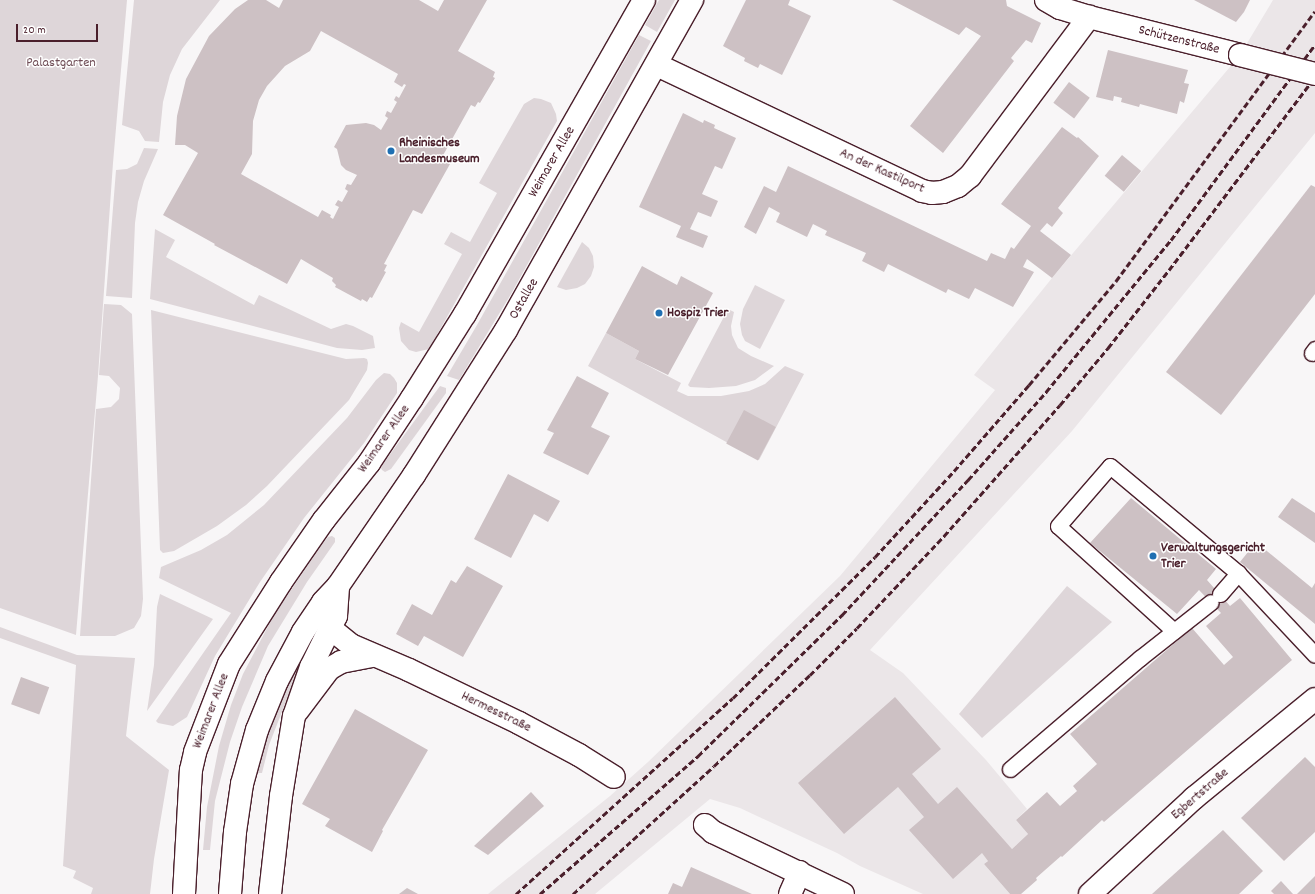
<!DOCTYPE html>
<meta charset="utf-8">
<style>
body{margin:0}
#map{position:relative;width:1315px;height:894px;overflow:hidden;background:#f8f6f7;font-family:Dekko,sans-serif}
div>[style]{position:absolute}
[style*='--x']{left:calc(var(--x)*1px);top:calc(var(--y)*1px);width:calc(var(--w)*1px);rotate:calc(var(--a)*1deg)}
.built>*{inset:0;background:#ebe6e8}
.green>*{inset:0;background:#ded6d9}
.building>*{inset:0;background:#cdc1c4;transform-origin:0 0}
.roads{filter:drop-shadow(1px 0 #4a1f2b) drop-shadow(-1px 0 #4a1f2b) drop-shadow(0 1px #4a1f2b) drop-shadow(0 -1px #4a1f2b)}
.service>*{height:15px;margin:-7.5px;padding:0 7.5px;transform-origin:7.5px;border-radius:7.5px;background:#fff}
.minor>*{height:22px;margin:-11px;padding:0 11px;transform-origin:11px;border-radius:11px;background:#fff}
.secondary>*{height:22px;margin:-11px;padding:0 11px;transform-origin:11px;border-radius:11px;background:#fff}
.rail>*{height:3px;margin-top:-1.5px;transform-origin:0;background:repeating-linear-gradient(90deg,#4a1f2b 0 6px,transparent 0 9px)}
.bridges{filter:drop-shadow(1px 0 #4a1f2b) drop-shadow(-1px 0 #4a1f2b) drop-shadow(0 1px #4a1f2b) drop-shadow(0 -1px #4a1f2b)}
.minor-bridge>*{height:22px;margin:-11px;padding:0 11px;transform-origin:11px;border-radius:11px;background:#fff}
.dots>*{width:11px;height:11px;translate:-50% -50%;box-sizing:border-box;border:2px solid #fff;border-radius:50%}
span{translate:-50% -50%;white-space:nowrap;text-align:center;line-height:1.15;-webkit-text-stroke:3px #fff;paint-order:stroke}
.street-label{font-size:14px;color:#4a1f2b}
.park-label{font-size:14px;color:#6f4d56}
.poi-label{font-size:14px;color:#4a1f2b;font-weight:700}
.left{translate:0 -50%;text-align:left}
.scale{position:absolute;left:16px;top:24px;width:82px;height:18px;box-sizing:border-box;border:2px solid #4a1f2b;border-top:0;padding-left:5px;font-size:12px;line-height:14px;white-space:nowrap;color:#4a1f2b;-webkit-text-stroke:3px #fff;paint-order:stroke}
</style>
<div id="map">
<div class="built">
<i style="clip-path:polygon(1273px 0,1315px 0,1315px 133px,1072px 431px,870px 650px,903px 673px,986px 760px,1027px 809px,1016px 820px,1028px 834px,1012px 849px,1007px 844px,984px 864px,1010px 894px,923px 894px,860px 866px,837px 853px,740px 808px,710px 799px,595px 894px,488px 894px,610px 796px,648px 762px,840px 576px,995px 390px,974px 375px,1052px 278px,1240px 55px)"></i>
</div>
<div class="green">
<i style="clip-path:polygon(0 0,127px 0,113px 163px,98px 376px,76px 635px,0 608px)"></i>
<i style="clip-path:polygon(134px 0,220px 0,182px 49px,170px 75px,163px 102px,159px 142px,145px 141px,139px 131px,122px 125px)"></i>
<i style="clip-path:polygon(659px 0,675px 0,657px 32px,645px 25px)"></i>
<i style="clip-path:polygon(639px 35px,651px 41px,511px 294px,459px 380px,447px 376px,477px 325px)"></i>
<i style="clip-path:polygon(534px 98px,541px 99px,551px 103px,556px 114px,557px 121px,429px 349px,416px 352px,409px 350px,401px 341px,399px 328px,401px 322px,419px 332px,462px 254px,444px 244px,451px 232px,470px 242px,497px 193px,479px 183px,524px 104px)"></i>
<i style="clip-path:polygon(144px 148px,158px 149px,144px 181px,138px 202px,135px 223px,132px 298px,106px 296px,116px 170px,127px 169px,137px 164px)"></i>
<i style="clip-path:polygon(155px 229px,175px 240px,166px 257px,254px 305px,259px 295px,331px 329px,346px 324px,353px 326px,373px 336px,375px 348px,362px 350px,337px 348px,150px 299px)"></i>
<i style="clip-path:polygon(582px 242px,589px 248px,593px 256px,594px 267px,591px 276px,585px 284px,577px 288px,566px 290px,557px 287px)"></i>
<i style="clip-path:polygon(755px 285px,785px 300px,760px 349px,745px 341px,742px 335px,740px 324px,743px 309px)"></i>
<i style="clip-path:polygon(104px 304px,121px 305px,132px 314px,143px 599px,141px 616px,134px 628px,115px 636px,80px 636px,96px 409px,111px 407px,119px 399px,120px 388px,109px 376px,99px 375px)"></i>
<i style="clip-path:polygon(728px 309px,734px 312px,731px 326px,732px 335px,738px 348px,751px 356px,774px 366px,755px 380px,736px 386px,709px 388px,690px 387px,688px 385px)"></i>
<i style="clip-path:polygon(151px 310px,346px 359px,364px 358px,367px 359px,368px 363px,367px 370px,349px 400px,267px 486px,246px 505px,217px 526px,174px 551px,163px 553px,160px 550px)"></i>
<i style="clip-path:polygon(606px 333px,639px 351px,635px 359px,681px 383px,677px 391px,688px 396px,721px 396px,749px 391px,765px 384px,785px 366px,804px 374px,759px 460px,588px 366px)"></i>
<i style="clip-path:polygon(384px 373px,390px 374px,394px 378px,397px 383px,397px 393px,364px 443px,304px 518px,260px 582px,215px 656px,187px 717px,173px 726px,158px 723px,156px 721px,231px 613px,159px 578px,161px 567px,201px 550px,227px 535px,264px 505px,347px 418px,376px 380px)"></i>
<i style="clip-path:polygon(440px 386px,446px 388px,446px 393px,441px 400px,391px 469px,385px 472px,382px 470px,381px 468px,383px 464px)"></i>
<i style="clip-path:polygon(332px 536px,335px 538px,335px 542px,307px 582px,268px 646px,242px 707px,230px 742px,215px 801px,210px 850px,203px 850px,207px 807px,219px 746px,231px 705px,243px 674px,274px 615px,323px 543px,328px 537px)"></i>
<i style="clip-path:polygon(1067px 586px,1112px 622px,982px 738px,959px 714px)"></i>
<i style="clip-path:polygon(160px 594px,213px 619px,147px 711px,154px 665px,157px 607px)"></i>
<i style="clip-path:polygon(327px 607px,292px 686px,269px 745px,262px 773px,255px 773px,268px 722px)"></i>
<i style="clip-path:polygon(0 627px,77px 655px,135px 658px,126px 736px,169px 770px,154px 859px,150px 894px,91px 894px,93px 888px,73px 878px,76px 871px,63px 866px,76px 665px,0 638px)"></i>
</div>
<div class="building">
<i style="clip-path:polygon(evenodd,248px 0,266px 0,279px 8px,283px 0,419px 0,438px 11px,444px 0,487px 0,458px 51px,495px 72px,493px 77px,495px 78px,480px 103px,478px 102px,475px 107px,471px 105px,441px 159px,450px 164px,422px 214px,413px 210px,384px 264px,387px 265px,384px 271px,386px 272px,372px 298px,370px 297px,367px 302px,362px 299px,361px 301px,335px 287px,336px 285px,332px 281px,333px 278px,301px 259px,287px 284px,214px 245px,215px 244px,163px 215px,198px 153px,185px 145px,175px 145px,177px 116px,186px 79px,209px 36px,235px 9px,248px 0,321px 31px,398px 74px,394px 82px,402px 87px,404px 84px,406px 85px,399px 98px,396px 96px,394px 100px,397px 102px,391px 113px,387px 111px,385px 116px,388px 118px,381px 130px,374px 125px,366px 123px,346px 125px,334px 147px,337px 149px,341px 165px,346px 170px,357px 175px,351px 185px,347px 184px,345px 189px,348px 191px,342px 202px,338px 200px,335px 205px,339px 207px,333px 219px,330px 217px,331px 215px,322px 210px,318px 217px,241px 174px,252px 154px,253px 121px,259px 100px,267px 86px,285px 66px,310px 51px,321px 31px)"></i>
<i style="clip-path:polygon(746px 0,790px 0,788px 5px,811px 16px,782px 75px,760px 64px,758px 68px,744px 61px,745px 58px,723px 46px)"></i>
<i style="clip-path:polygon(892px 0,1006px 0,1007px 6px,1041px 23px,1032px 43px,1026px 40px,1011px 58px,1014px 61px,943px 153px,910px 126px,981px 36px,966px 27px,959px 35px)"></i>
<i style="clip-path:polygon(1194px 0,1250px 0,1244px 12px,1236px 22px)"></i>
<i style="clip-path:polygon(1108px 50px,1188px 70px,1184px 83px,1189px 84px,1184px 103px,1180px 101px,1177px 114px,1140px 104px,1139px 107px,1121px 102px,1122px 98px,1114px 96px,1113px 101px,1096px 97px)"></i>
<i style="left:1069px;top:82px;width:26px;height:26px;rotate:37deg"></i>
<i style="clip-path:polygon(683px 113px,703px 123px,704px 120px,715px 125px,714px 128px,736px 138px,722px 169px,715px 166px,702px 194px,718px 201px,711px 217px,698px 212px,690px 229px,708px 236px,703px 248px,676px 237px,681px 226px,639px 207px)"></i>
<i style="clip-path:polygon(1062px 127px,1077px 138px,1078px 137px,1099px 156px,1058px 208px,1063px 213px,1052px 227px,1047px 223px,1040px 231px,1071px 255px,1052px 278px,1027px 259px,1023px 267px,1034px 272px,1013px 307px,975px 288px,969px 299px,948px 289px,946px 293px,888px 264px,884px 272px,862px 261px,866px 253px,825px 235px,827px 231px,813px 224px,807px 237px,776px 222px,780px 213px,769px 207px,756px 234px,744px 227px,764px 186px,776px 192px,788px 166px,987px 261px,991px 253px,1005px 259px,1011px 247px,1014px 249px,1031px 226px,1001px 204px)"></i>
<i style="left:1122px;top:155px;width:25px;height:27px;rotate:40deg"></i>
<i style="clip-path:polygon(1311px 185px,1315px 187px,1315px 294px,1221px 415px,1166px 372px)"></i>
<i style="clip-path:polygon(642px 266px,677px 285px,681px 276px,713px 293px,668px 375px,635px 359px,639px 351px,606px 333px)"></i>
<i style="clip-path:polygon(577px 376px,609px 393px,591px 427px,610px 436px,588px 475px,543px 453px,554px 433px,547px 430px)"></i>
<i style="left:744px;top:410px;width:36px;height:38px;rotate:28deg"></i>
<i style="clip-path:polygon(508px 474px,560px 501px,548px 522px,534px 514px,511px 558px,474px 539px)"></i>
<i style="clip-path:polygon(1131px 498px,1216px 569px,1207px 580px,1230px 606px,1240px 598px,1292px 660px,1104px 822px,1102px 820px,1062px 857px,1061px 856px,1036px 878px,1037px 880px,1021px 894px,1010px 894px,984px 864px,988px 861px,982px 853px,953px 879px,909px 830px,924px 817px,898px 787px,844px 834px,798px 783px,895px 697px,941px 749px,912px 774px,938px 804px,957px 787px,1012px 849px,1028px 834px,1016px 820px,1047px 792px,1060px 806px,1077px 791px,1073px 786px,1097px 764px,1070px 734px,1192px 628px,1224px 665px,1233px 657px,1206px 626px,1221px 613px,1199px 590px,1177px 614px,1090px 543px)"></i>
<i style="clip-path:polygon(1292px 498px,1315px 513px,1315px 543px,1278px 517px)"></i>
<i style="clip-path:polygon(1256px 542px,1312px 588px,1315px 583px,1315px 624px,1240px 562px)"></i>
<i style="clip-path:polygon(467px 566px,503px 586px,463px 657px,424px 636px,418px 646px,396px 634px,412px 604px,432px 615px,451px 580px,456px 583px)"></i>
<i style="left:21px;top:677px;width:30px;height:29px;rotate:20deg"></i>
<i style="clip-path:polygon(355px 709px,428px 750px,382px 830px,383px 831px,372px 852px,325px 826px,330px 819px,302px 804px)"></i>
<i style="clip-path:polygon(1305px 757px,1315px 767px,1315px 832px,1284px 861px,1241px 818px)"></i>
<i style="clip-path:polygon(531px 792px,544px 806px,488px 855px,474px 846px)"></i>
<i style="clip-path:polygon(1223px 830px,1263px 871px,1239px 894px,1152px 894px)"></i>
<i style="clip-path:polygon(691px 867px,752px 894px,668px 894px,673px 883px,682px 887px)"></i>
<i style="clip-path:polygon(1315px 876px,1315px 894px,1297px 894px)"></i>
<i style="clip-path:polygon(1281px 881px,1293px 894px,1274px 894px,1271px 891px)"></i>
<i style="clip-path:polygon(407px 888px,418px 894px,399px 894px)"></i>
</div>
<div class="roads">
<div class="service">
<i style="--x:1312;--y:353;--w:5;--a:-53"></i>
<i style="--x:1220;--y:594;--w:28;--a:-49"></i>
<i style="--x:1174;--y:631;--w:156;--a:-137.8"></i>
<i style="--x:1058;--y:526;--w:79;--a:-49.1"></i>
<i style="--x:1110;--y:466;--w:167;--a:39.9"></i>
<i style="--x:1238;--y:573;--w:112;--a:46.8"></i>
<i style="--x:1010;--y:769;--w:171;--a:-40.5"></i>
<i style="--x:1140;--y:658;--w:90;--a:-38.3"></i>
</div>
<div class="minor">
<i style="--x:1046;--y:0;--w:16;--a:30"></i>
<i style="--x:1060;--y:8;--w:30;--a:17"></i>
<i style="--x:1089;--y:17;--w:156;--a:14.1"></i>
<i style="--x:657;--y:65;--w:293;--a:25.4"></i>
<i style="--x:922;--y:191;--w:10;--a:11"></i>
<i style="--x:932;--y:193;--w:11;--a:-5"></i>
<i style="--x:943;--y:192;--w:16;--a:-22"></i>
<i style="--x:958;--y:186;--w:16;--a:-40"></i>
<i style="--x:970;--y:176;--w:199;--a:-53.2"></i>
<i style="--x:330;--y:628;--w:27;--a:39"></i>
<i style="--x:351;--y:645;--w:63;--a:23.3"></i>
<i style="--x:409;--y:670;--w:122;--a:25.7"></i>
<i style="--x:519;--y:723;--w:68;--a:28.1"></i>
<i style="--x:579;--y:755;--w:41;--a:32.2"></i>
<i style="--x:298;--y:710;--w:51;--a:-52.9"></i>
<i style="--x:329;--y:669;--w:14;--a:-30"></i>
<i style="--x:341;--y:662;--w:33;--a:-11"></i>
<i style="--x:705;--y:825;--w:11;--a:41"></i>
<i style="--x:713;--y:832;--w:144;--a:25.5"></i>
<i style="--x:790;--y:894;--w:24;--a:-66"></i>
<i style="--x:1090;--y:894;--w:142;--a:-42.7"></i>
<i style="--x:1194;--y:798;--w:156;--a:-39.3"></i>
</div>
<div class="secondary">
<i style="--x:184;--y:894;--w:124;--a:-86.8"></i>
<i style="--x:191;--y:770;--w:18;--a:-77"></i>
<i style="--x:195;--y:752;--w:94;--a:-68.9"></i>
<i style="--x:229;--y:664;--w:97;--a:-57.6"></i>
<i style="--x:281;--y:582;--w:75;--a:-55.3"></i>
<i style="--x:324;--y:520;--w:73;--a:-51.7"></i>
<i style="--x:369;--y:463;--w:78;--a:-56.5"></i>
<i style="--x:412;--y:398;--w:99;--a:-57.8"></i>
<i style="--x:465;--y:314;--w:361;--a:-60.3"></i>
<i style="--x:230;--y:894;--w:62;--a:-85.4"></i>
<i style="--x:235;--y:832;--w:49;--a:-81.7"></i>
<i style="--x:242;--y:784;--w:56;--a:-74.5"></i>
<i style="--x:257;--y:730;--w:53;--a:-67.8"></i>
<i style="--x:277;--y:681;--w:55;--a:-62"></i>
<i style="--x:303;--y:632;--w:36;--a:-56"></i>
<i style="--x:323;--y:602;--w:22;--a:-47"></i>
<i style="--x:338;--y:586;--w:135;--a:-55.6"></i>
<i style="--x:414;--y:475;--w:172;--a:-57.6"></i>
<i style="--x:506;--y:330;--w:379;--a:-60.6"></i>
<i style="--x:270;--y:894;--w:99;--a:-83.6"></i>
<i style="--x:281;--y:796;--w:81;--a:-80.8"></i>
<i style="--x:294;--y:716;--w:52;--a:-70.9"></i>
<i style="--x:311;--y:667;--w:57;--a:-63.9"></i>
<i style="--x:336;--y:616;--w:30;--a:-86"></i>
</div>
</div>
<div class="rail">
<i style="--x:516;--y:894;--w:292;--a:-42.1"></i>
<i style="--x:733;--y:698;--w:200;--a:-44.8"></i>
<i style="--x:875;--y:557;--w:117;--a:-47.4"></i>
<i style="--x:954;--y:471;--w:114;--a:-48.9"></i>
<i style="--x:1029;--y:385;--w:136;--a:-50.1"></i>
<i style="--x:1116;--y:281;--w:335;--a:-53.6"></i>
<i style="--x:540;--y:894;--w:210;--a:-41.1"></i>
<i style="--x:698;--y:756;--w:202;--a:-44.4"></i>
<i style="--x:842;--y:615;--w:185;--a:-47"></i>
<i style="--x:968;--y:480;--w:118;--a:-48.4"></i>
<i style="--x:1046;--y:392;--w:197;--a:-50.6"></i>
<i style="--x:1171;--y:240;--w:242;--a:-53.6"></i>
<i style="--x:573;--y:894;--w:190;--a:-42.2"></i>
<i style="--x:714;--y:766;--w:132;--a:-43.5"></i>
<i style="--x:810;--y:675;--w:66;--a:-45"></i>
<i style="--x:857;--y:628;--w:127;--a:-46.6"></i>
<i style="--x:944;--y:536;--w:175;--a:-48.5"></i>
<i style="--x:1060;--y:405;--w:75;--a:-49.9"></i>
<i style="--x:1108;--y:348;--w:99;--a:-52"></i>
<i style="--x:1169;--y:270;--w:242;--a:-52.9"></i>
</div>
<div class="bridges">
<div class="minor-bridge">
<i style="--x:1240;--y:55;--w:77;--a:14.2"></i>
</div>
</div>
<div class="dots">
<i style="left:391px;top:151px;background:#1f6fb2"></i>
<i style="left:659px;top:313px;background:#1f6fb2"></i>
<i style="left:1153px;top:556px;background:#1f6fb2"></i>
</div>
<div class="street-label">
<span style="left:1179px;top:40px;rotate:14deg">Schützenstraße</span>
<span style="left:552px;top:162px;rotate:-60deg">Weimarer Allee</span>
<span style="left:882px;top:171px;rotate:24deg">An der Kastilport</span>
<span style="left:524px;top:299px;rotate:-60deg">Ostallee</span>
<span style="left:384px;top:439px;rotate:-55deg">Weimarer Allee</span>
<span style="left:211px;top:711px;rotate:-69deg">Weimarer Allee</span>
<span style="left:496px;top:712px;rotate:26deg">Hermesstraße</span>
<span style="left:1200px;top:794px;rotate:-41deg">Egbertstraße</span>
</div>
<div class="park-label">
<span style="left:61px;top:63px">Palastgarten</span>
</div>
<div class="poi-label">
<span class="left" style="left:399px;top:151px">Rheinisches<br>Landesmuseum</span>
<span class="left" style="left:667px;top:313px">Hospiz Trier</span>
<span class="left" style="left:1161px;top:556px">Verwaltungsgericht<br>Trier</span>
</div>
<div class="scale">20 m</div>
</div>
